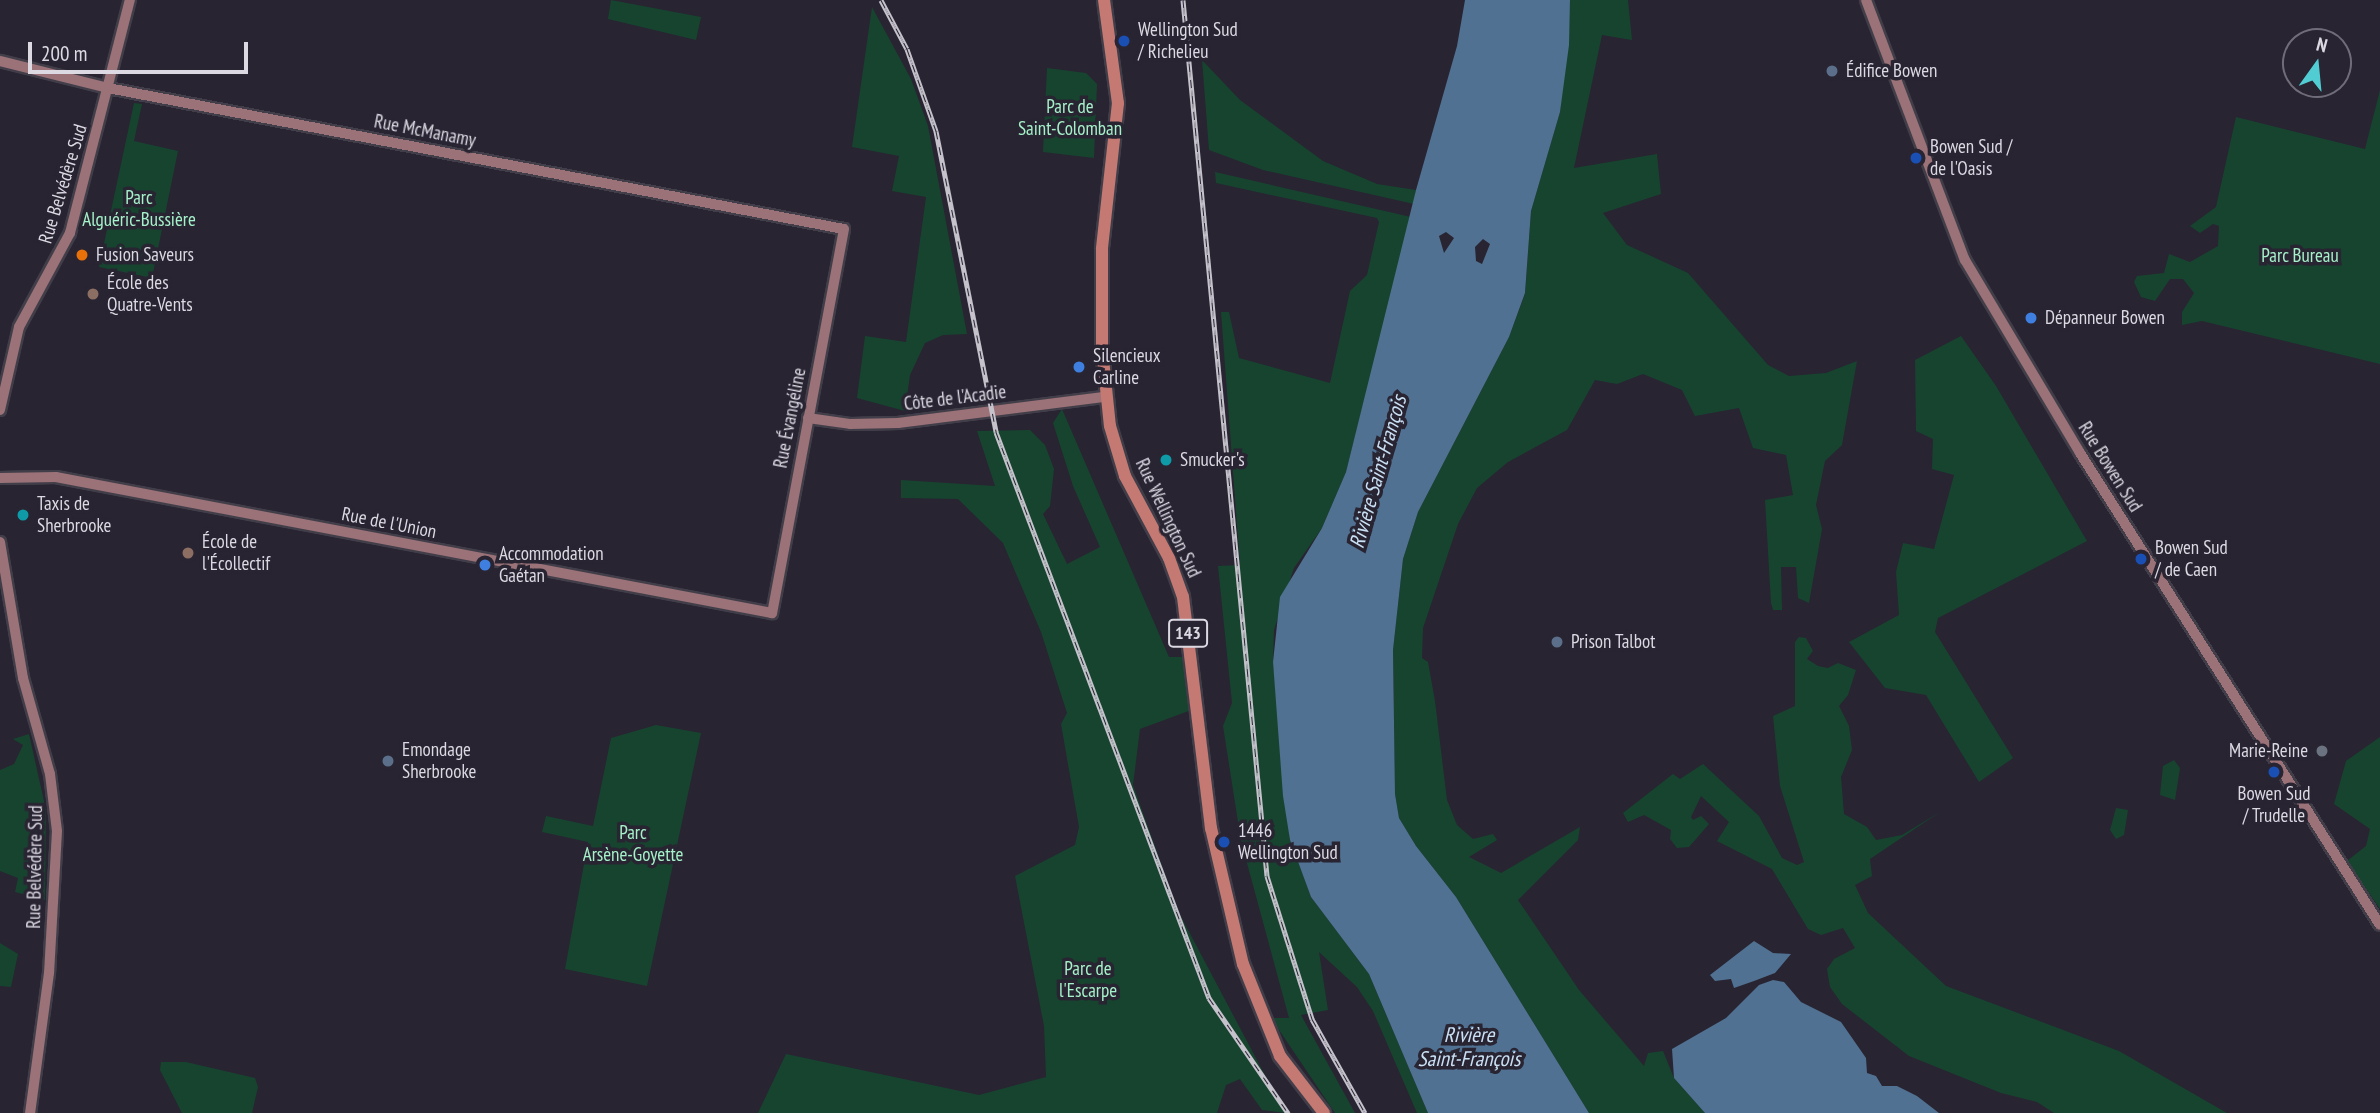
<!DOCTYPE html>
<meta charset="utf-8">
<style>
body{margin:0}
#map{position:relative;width:2380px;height:1113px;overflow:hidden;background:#282432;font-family:"PT Sans Narrow",sans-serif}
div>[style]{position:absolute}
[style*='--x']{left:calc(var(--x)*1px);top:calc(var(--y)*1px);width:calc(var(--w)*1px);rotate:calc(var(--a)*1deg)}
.green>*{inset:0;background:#17442f}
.water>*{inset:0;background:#507191}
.roads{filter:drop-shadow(2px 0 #423e49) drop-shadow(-2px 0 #423e49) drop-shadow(0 2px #423e49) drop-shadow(0 -2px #423e49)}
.secondary>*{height:10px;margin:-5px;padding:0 5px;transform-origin:5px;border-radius:5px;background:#9a7278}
.primary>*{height:12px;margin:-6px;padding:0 6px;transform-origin:6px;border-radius:6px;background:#c47973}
.rail>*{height:5px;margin-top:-2.5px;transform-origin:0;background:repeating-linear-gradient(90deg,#282432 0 8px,#c5c2cc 0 16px);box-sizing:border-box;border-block:2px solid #c5c2cc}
.dots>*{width:19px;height:19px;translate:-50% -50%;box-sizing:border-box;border:4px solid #282432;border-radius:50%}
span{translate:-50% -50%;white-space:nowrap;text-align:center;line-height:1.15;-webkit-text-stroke:7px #282432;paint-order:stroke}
.shield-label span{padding:2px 5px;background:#282432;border:2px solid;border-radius:5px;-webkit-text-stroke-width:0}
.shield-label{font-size:18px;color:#dcd9e3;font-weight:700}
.poi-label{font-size:19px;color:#dcd9e3}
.left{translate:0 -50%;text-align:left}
.right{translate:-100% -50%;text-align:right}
.park-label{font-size:19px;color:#a5f1c9}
.street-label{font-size:19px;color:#dcd9e3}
.water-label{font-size:21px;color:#cae0f5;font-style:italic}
.north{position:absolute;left:2282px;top:28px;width:70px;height:70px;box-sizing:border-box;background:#282432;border:2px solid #706c79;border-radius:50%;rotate:15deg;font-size:19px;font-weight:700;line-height:28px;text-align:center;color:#dcd9e3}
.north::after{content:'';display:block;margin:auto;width:24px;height:32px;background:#51ccd2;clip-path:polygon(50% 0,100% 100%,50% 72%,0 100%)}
.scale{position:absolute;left:28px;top:42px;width:220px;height:32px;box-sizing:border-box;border:4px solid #dcd9e3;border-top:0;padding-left:9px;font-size:21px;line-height:24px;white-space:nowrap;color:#dcd9e3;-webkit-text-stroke:5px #282432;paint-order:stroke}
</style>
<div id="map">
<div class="green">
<i style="clip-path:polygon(611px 0,701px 17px,696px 40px,608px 19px)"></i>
<i style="clip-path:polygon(1570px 0,1628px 0,1632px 40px,1602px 35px,1574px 168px,1657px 154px,1661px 194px,1603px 213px,1627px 245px,1688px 273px,1768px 365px,1789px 376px,1826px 373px,1857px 361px,1842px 445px,1825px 461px,1816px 505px,1822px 529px,1809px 603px,1798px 598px,1796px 567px,1781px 567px,1782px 610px,1773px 610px,1771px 603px,1765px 500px,1793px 495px,1786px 455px,1753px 448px,1739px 408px,1695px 416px,1682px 390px,1643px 374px,1617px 384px,1595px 380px,1567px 430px,1508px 462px,1477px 488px,1458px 524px,1423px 628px,1422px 658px,1428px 662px,1435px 701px,1447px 800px,1457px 825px,1473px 839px,1493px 834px,1497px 840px,1469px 857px,1501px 873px,1580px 827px,1578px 840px,1518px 900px,1579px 990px,1644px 1066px,1648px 1053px,1663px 1051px,1674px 1078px,1705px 1113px,1589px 1113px,1456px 897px,1416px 846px,1399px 818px,1395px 794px,1393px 650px,1403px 559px,1418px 512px,1509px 337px,1525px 294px,1531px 211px,1560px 112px)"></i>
<i style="clip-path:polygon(872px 7px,911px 79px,928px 126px,967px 334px,943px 335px,925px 343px,910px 375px,905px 411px,857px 398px,865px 336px,906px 342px,926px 197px,892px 191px,899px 156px,852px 147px)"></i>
<i style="clip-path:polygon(1202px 60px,1240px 100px,1323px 161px,1377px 184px,1416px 190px,1414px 204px,1263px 170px,1209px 150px)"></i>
<i style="clip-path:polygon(1047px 68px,1086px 73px,1097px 84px,1094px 158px,1043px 152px)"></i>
<i style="clip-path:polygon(2380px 90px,2380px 364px,2202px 321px,2182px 325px,2182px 312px,2194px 293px,2183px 279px,2170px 279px,2155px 301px,2141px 297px,2134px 282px,2137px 276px,2164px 273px,2169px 254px,2190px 262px,2218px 246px,2219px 226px,2213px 224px,2200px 233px,2190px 226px,2216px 207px,2236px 117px,2365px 149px)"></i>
<i style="clip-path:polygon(134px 103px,142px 104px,134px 141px,178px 151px,152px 278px,99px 267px)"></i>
<i style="clip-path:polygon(1215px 172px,1411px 217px,1346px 472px,1322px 528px,1294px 568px,1274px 630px,1273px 662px,1290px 840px,1311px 897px,1369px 974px,1428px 1113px,1417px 1113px,1373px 1011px,1357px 987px,1319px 952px,1328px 1010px,1301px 1015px,1355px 1113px,1335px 1113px,1271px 1018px,1289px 1018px,1241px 841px,1223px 726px,1232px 703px,1218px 566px,1240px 565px,1221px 312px,1229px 312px,1239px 358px,1330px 383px,1350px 291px,1367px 275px,1379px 222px,1377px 218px,1216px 183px)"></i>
<i style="clip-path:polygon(1961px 336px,1996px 386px,2087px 541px,1938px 618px,1935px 632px,2013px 758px,1979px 782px,1926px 695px,1885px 688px,1849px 642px,1899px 615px,1896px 572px,1903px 543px,1934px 549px,1954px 475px,1932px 469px,1933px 439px,1916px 431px,1915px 360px)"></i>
<i style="clip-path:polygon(1062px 409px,1169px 657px,1188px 657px,1194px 709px,1140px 729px,1133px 785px,1178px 911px,1285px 1113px,1262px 1110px,1240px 1079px,1226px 1085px,1217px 1113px,758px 1113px,786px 1054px,979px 1095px,1046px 1077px,1044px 1026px,1015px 876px,1075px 845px,1079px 827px,1061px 724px,1067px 713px,1041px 632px,1003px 543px,958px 499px,901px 498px,901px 480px,995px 486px,977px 431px,1030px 430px,1045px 445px,1054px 469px,1050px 506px,1043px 514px,1067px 564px,1100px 547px,1073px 486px,1053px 423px)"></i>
<i style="clip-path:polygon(1799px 637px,1806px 638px,1813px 651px,1807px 659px,1818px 666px,1828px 668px,1838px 663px,1856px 670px,1848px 695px,1839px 706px,1849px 726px,1852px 750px,1841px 777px,1844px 814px,1867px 827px,1876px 840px,1902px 835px,1940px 812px,1870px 859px,1872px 876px,1855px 885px,1868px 913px,1946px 986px,2119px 1051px,2227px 1113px,2054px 1113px,2037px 1102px,2001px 1093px,1909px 1056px,1842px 1004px,1830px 987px,1827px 969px,1834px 959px,1855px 948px,1843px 928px,1821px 935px,1808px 929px,1772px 869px,1717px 841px,1729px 822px,1701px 796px,1691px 817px,1693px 820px,1701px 816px,1709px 824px,1689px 847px,1677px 848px,1670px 839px,1671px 830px,1644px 815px,1628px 822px,1623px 813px,1673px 774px,1680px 779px,1703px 764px,1759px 816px,1782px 858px,1797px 865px,1804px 862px,1780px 786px,1773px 716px,1795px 706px,1795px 642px)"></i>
<i style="clip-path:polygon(656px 725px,701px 733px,647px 986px,565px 969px,588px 842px,542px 832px,546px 816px,593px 826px,611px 738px)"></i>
<i style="clip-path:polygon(29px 734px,46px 810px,45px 900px,15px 892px,18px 878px,0 871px,0 770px,14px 764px,23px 745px,13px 739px)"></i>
<i style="clip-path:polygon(2380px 737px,2380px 909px,2347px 861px,2366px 846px,2370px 829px,2334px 804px,2346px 761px)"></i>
<i style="clip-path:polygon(2174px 760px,2180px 768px,2175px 800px,2160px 795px,2163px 766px)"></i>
<i style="clip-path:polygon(2116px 808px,2128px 810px,2124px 835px,2116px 839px,2110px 830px)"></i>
<i style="clip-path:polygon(0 943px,18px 954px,11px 987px,0 986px)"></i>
<i style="clip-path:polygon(161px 1062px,186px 1062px,255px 1078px,258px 1087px,252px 1113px,182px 1113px,160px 1070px)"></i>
</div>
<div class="water">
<i style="clip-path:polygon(evenodd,1465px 0,1570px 0,1569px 45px,1560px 112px,1531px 211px,1525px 293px,1509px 337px,1418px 512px,1403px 559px,1393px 650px,1395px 794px,1399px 818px,1416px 846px,1456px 897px,1589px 1113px,1428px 1113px,1369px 974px,1311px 897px,1290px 840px,1283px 796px,1273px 662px,1280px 597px,1322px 528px,1346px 472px,1416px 190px,1457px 46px,1465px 0,1446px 232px,1454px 238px,1444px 253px,1439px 236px,1446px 232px,1465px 0,1483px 239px,1490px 244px,1482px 264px,1476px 261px,1475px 247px,1483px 239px)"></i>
<i style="clip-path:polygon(1754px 941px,1773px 953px,1791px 954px,1775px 973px,1754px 981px,1734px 988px,1731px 979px,1715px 981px,1710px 975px)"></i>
<i style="clip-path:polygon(1773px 980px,1784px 982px,1801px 1002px,1841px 1022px,1866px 1058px,1867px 1073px,1876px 1076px,1882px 1086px,1897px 1086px,1917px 1096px,1939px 1113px,1705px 1113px,1674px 1078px,1672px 1049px,1726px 1018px,1759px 985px)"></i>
</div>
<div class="roads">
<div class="secondary">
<i style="--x:1866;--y:0;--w:278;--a:69.2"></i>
<i style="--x:1965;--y:260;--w:225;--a:59.2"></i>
<i style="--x:2080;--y:453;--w:559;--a:57.56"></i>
<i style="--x:0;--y:61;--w:111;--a:14"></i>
<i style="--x:108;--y:88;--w:749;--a:10.85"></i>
<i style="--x:844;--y:229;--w:391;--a:100.6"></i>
<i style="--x:772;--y:613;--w:729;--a:-169.25"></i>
<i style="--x:56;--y:477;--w:56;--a:179"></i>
<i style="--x:0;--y:410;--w:85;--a:-77.1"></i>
<i style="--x:19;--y:327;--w:107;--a:-61.5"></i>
<i style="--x:70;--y:233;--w:241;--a:-75.6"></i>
<i style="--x:808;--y:418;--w:42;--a:8.1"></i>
<i style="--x:850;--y:424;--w:48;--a:-1.2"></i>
<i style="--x:898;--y:423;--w:209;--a:-7.2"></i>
<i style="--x:0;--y:542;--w:138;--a:80.4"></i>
<i style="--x:23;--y:678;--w:100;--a:74.3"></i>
<i style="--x:50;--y:774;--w:57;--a:83"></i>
<i style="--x:57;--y:831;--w:142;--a:93.2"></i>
<i style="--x:49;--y:973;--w:141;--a:97.7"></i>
</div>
<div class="primary">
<i style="--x:1104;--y:0;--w:104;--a:82.3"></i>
<i style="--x:1118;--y:103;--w:147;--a:96.3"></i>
<i style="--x:1102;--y:249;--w:100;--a:90"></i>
<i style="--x:1102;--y:349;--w:77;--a:84.1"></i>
<i style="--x:1110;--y:426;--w:52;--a:73.3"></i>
<i style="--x:1125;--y:476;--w:93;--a:61.8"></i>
<i style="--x:1169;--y:558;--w:41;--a:70.3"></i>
<i style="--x:1183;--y:597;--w:233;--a:83.1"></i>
<i style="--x:1211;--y:828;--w:140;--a:76.8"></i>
<i style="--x:1243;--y:964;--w:99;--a:68.1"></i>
<i style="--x:1280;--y:1056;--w:72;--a:52.3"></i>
</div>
</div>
<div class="rail">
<i style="--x:881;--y:0;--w:55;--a:62"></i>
<i style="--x:907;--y:49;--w:87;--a:70.5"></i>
<i style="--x:936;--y:131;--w:307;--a:78.7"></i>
<i style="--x:996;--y:432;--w:605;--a:69.38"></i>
<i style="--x:1209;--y:998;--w:140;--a:55.5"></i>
<i style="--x:1183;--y:0;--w:880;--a:84.52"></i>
<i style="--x:1267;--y:876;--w:150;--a:72.5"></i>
<i style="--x:1312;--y:1019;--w:108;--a:60.6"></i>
</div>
<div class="dots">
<i style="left:1124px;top:41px;background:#1a4fb4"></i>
<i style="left:1832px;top:71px;background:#5c6f8a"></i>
<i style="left:1916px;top:158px;background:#1a4fb4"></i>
<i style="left:82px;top:255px;background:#e8710a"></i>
<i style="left:93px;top:294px;background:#8d6e63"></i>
<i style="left:2031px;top:318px;background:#3f7fe0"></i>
<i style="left:1079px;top:367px;background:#3f7fe0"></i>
<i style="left:1166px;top:460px;background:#0f9aa8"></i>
<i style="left:23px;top:515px;background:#0f9aa8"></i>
<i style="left:188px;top:553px;background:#8d6e63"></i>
<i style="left:2141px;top:559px;background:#1a4fb4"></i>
<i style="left:485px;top:565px;background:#3f7fe0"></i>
<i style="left:1557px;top:642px;background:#5c6f8a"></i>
<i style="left:2322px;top:751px;background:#6b7280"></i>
<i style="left:388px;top:761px;background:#5c6f8a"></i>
<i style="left:2274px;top:772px;background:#1a4fb4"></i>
<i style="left:1224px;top:842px;background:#1a4fb4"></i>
</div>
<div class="shield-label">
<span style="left:1188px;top:633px">143</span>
</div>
<div class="poi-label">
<span class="left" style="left:1138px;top:41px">Wellington Sud<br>/ Richelieu</span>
<span class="left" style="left:1846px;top:71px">Édifice Bowen</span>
<span class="left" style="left:1930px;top:158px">Bowen Sud /<br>de l'Oasis</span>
<span class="left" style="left:96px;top:255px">Fusion Saveurs</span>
<span class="left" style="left:107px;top:294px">École des<br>Quatre-Vents</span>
<span class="left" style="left:2045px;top:318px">Dépanneur Bowen</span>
<span class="left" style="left:1093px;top:367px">Silencieux<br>Carline</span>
<span class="left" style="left:1180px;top:460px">Smucker's</span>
<span class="left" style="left:37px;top:515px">Taxis de<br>Sherbrooke</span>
<span class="left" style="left:202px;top:553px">École de<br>l'Écollectif</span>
<span class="left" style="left:2155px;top:559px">Bowen Sud<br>/ de Caen</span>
<span class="left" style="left:499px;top:565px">Accommodation<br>Gaétan</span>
<span class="left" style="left:1571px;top:642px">Prison Talbot</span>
<span class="left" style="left:402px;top:761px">Emondage<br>Sherbrooke</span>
<span class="right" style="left:2308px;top:751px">Marie-Reine</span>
<span style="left:2274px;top:805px">Bowen Sud<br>/ Trudelle</span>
<span class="left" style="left:1238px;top:842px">1446<br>Wellington Sud</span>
</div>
<div class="park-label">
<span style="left:1070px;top:118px">Parc de<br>Saint-Colomban</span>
<span style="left:139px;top:209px">Parc<br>Alguéric-Bussière</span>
<span style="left:2300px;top:256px">Parc Bureau</span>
<span style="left:633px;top:844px">Parc<br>Arsène-Goyette</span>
<span style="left:1088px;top:980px">Parc de<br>l'Escarpe</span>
</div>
<div class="street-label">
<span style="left:425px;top:131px;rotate:11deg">Rue McManamy</span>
<span style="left:63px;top:184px;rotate:-73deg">Rue Belvédère Sud</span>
<span style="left:955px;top:398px;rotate:-7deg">Côte de l'Acadie</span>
<span style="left:790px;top:418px;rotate:-79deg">Rue Évangéline</span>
<span style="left:2110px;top:467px;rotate:58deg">Rue Bowen Sud</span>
<span style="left:1168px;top:518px;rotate:65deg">Rue Wellington Sud</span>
<span style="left:389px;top:523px;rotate:11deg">Rue de l'Union</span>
<span style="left:35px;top:867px;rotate:-89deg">Rue Belvédère Sud</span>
</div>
<div class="water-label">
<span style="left:1378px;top:472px;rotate:-74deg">Rivière Saint-François</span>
<span style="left:1469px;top:1047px">Rivière<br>Saint-François</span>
</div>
<div class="north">N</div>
<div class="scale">200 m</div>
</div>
